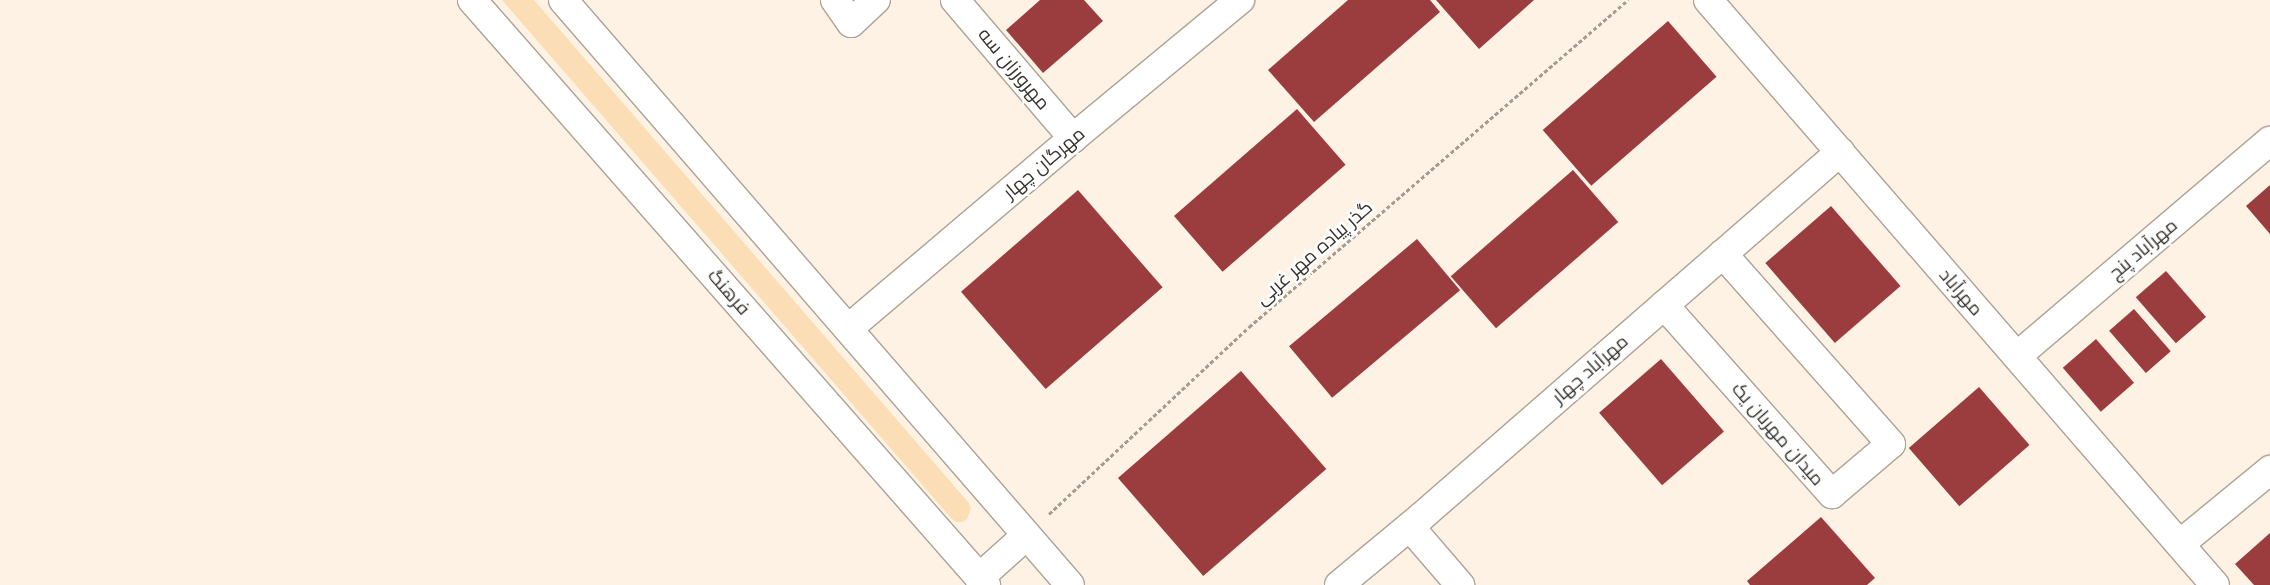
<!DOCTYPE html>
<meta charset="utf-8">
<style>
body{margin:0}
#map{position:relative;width:2270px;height:585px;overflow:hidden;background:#fdf2e4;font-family:Figtree,Cairo,sans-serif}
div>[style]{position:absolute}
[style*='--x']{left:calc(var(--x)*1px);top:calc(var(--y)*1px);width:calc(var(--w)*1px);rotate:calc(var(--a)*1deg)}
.green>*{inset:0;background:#fbdeb5}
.building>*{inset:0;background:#9b3c3e;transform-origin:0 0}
.path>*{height:3px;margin-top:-1.5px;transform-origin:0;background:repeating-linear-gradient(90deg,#a49c92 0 4px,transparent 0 6.5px)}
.roads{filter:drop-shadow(1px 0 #ada395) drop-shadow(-1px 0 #ada395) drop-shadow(0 1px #ada395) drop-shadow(0 -1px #ada395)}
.minor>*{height:28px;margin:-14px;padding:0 14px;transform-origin:14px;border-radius:14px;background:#fff}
.tertiary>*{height:28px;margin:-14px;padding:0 14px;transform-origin:14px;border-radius:14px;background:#fff}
.secondary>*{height:28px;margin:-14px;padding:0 14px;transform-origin:14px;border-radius:14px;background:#fff}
span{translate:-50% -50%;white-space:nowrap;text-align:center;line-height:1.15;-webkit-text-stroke:5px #fff;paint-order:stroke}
.street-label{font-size:19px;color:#35312b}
</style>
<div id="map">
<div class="green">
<i style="clip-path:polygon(502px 0,534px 0,968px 502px,971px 508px,967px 519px,962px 522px,956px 522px,951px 518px)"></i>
</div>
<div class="building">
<i style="clip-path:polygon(1040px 0,1084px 0,1103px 21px,1043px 73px,1006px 30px)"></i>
<i style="clip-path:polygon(1348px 0,1430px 0,1440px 12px,1314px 122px,1268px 70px)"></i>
<i style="clip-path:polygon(1436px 0,1534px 0,1479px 49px)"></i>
<i style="left:1668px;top:21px;width:74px;height:166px;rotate:49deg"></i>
<i style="left:1297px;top:109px;width:74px;height:163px;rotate:49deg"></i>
<i style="left:1573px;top:170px;width:69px;height:162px;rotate:49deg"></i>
<i style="clip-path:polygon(2270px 185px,2270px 234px,2246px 206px)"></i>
<i style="left:1078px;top:190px;width:129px;height:155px;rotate:49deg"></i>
<i style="left:1831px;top:206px;width:106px;height:87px;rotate:49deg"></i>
<i style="left:1417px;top:239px;width:67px;height:167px;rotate:50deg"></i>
<i style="left:2166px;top:271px;width:61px;height:40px;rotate:49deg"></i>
<i style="left:2134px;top:309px;width:56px;height:33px;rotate:49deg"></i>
<i style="left:2096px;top:339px;width:58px;height:44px;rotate:49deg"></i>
<i style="left:1661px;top:359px;width:96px;height:82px;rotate:49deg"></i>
<i style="left:1241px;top:371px;width:130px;height:163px;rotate:49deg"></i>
<i style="left:1979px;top:387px;width:77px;height:93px;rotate:49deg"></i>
<i style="clip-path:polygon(1821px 517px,1875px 578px,1867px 585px,1750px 585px,1747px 581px)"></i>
<i style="clip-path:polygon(2270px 533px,2270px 585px,2254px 585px,2235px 564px)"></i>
</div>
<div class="path">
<i style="--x:1049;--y:514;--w:274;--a:-43.1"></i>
<i style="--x:1249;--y:327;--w:501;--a:-40.79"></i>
</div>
<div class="roads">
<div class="minor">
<i style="--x:835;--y:0;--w:28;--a:55"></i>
<i style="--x:851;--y:23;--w:34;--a:-43"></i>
<i style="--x:955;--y:0;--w:182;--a:49.5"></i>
<i style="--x:1664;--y:305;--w:253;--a:48.4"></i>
<i style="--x:1832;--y:494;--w:77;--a:-40.3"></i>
<i style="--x:1891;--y:444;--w:254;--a:-131.5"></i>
<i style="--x:849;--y:328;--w:294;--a:-40.3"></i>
<i style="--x:1073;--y:138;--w:217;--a:-39.6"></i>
<i style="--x:2017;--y:356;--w:332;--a:-40.4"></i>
<i style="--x:1410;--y:527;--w:77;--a:49.2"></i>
<i style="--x:2180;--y:544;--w:117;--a:-39.4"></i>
<i style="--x:1339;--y:585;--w:107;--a:-39.7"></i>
<i style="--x:1421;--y:517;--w:556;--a:-41.06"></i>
</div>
<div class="tertiary">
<i style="--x:1708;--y:0;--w:774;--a:49.09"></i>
</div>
<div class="secondary">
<i style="--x:472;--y:0;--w:779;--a:48.7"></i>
<i style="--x:563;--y:0;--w:774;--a:49.09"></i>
<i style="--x:979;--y:578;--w:64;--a:-41.9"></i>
</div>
</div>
<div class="street-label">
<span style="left:1014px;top:69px;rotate:50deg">مهرورزان سه</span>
<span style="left:1044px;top:163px;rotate:-40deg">مهرگان چهار</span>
<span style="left:2143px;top:249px;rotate:-40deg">مهرآباد پنج</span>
<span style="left:1314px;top:253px;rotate:-41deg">گذر پیاده مهر غربی</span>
<span style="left:729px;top:292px;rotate:49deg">فرهنگ</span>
<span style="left:1961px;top:292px;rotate:49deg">مهرآباد</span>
<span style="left:1590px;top:369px;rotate:-41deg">مهرآباد چهار</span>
<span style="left:1778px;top:434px;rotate:49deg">میدان مهربان یک</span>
</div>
</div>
